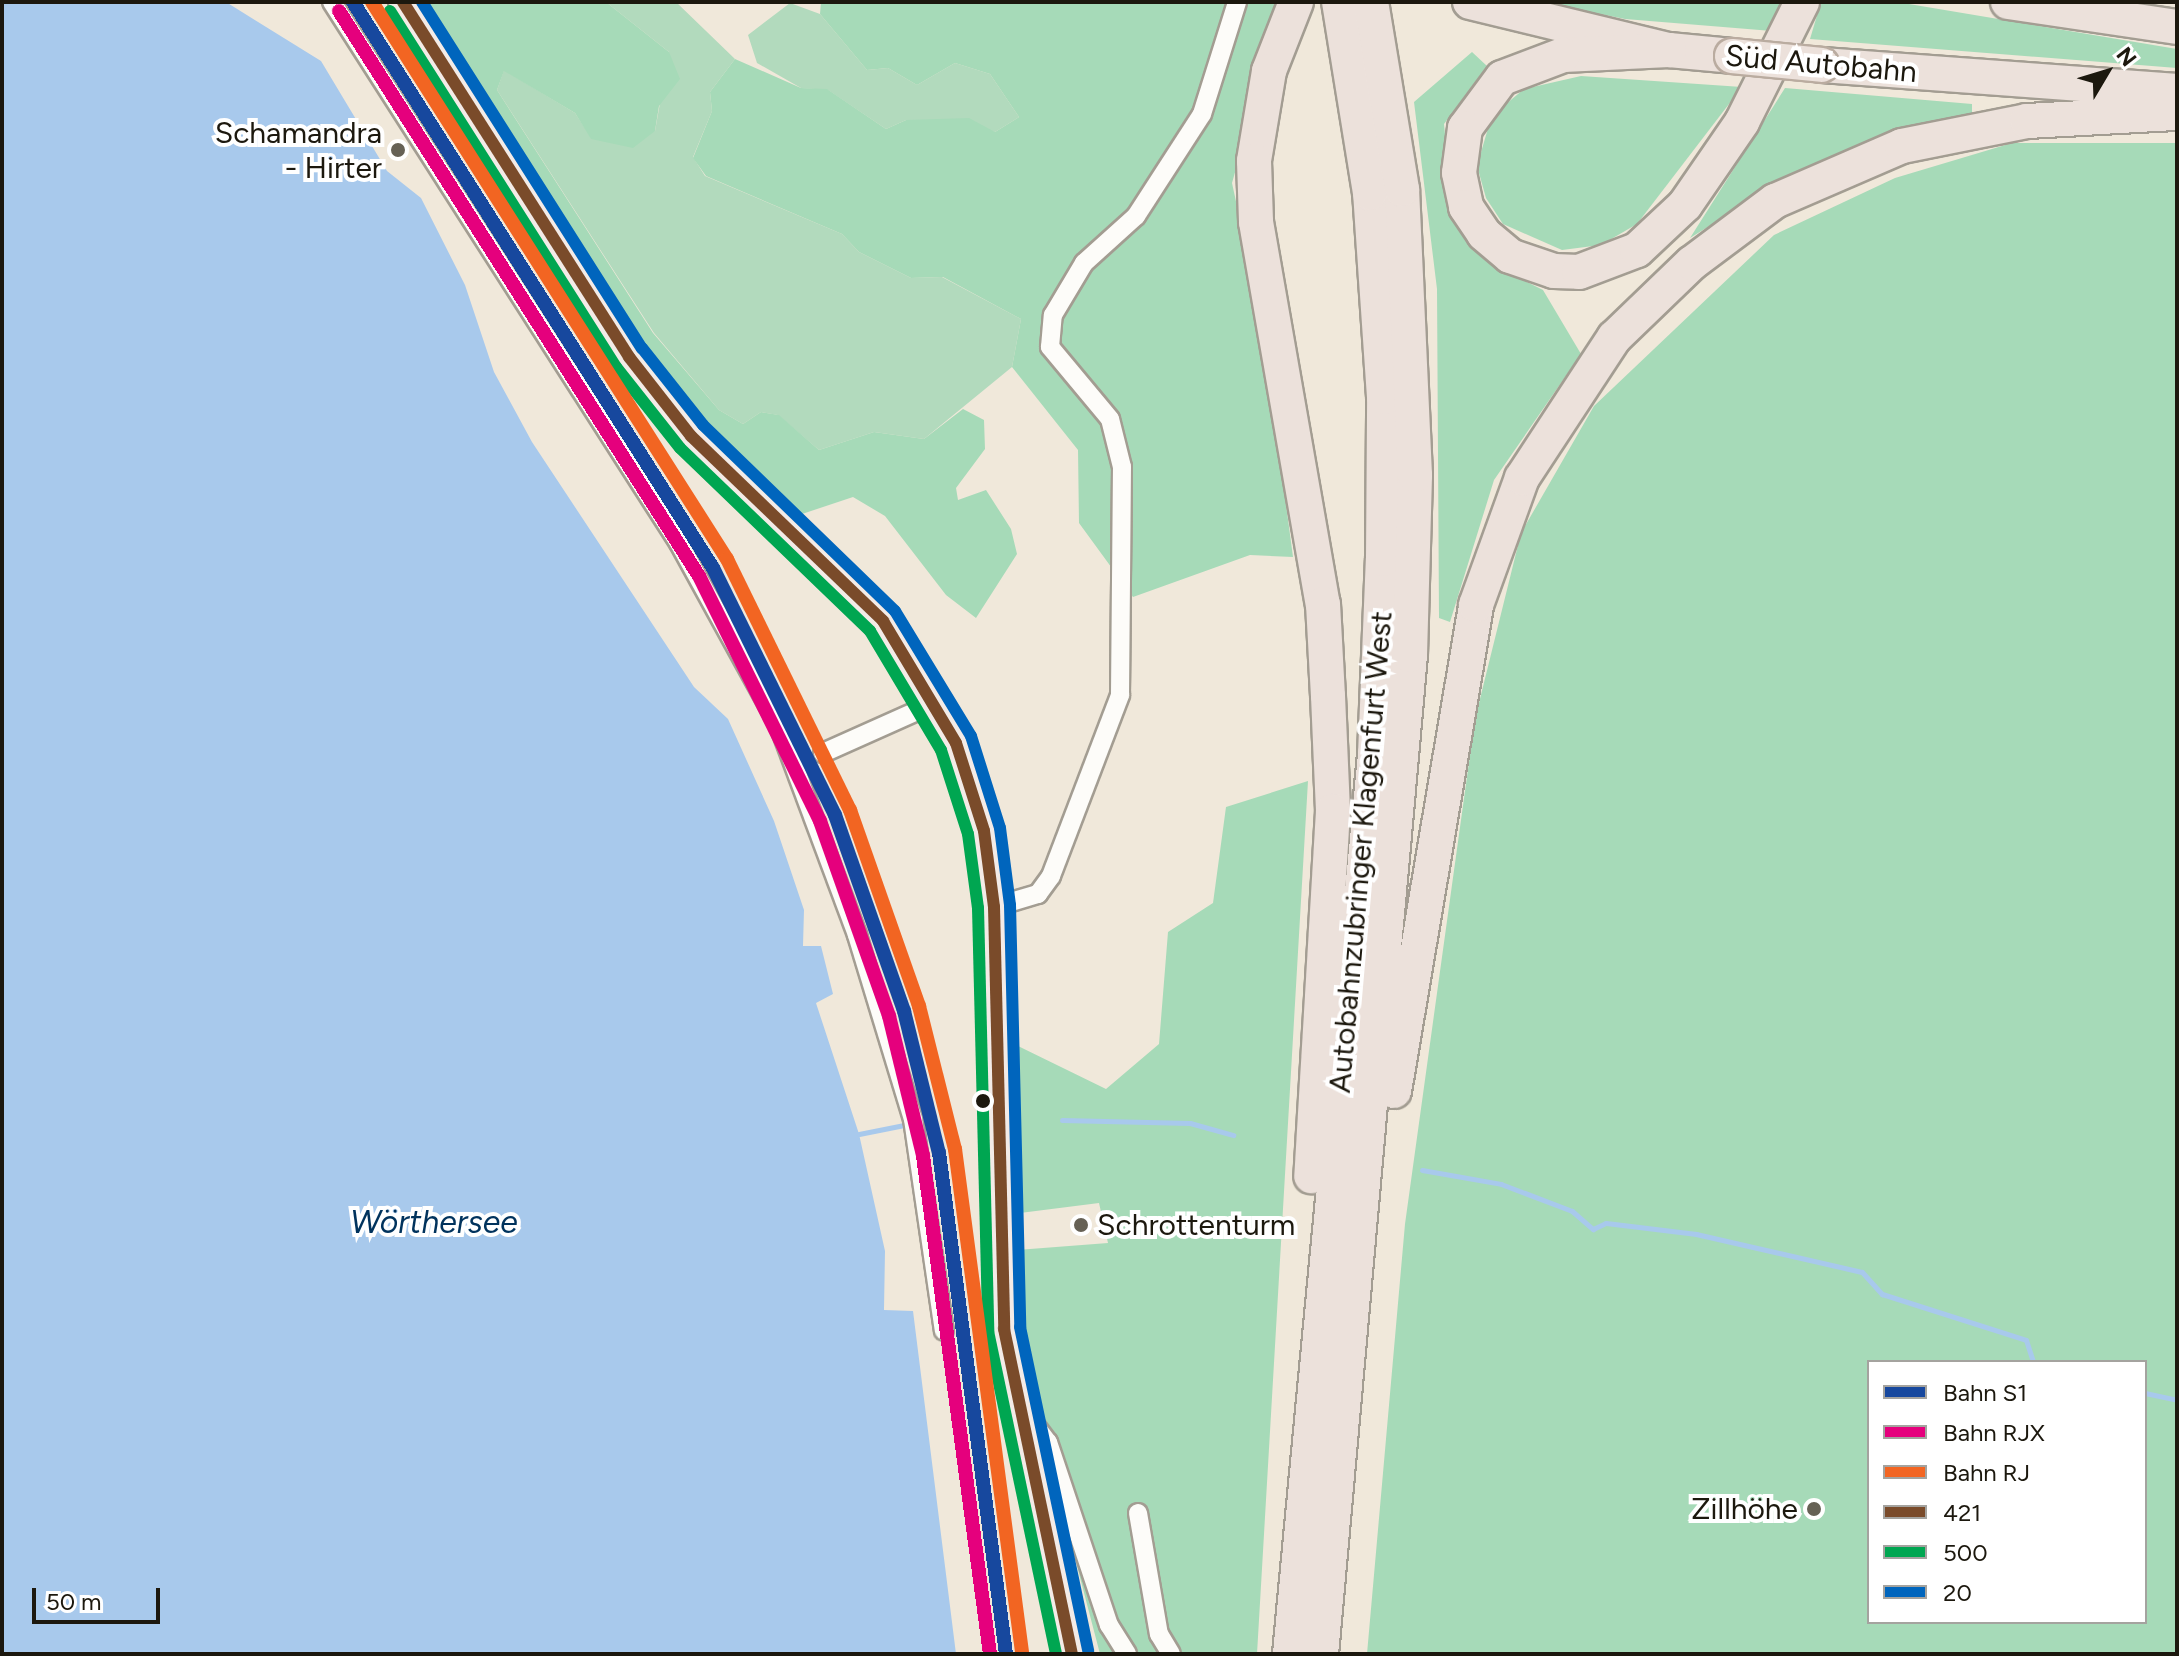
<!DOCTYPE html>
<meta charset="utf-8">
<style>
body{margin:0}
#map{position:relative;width:2179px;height:1656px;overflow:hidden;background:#f0e8da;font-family:Figtree,sans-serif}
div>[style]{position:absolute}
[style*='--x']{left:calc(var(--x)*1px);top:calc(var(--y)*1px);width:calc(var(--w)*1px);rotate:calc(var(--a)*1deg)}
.green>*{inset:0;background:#b2dabd}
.forest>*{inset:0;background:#a6dab8}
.water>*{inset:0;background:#a8c9ec}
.stream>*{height:5px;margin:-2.5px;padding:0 2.5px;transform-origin:2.5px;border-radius:2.5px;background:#a8c9ec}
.minor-tunnel>*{height:18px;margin-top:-9px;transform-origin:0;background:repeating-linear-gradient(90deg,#d0c9bb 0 18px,transparent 0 27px)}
.roads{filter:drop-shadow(2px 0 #a39d92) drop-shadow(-2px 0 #a39d92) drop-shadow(0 2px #a39d92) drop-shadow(0 -2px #a39d92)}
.minor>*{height:18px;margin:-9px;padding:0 9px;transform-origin:9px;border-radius:9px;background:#fdfcf9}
.primary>*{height:28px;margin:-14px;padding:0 14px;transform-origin:14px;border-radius:14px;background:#f3ebe7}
.motorway>*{height:34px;margin:-17px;padding:0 17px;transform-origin:17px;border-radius:17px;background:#ece1db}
.bridges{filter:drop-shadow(2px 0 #baaca0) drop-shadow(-2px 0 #baaca0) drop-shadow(0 2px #baaca0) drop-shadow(0 -2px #baaca0)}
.motorway-bridge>*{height:34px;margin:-17px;padding:0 17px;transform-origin:17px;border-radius:17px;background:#ece1db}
.bus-1>*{height:12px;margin:-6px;padding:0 6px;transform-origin:6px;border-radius:6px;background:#7a4b2a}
.bus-2>*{height:12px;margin:-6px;padding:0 6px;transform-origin:6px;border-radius:6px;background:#00a651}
.bus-3>*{height:12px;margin:-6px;padding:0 6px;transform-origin:6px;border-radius:6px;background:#0065bd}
.rail-1>*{height:14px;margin:-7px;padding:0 7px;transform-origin:7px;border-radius:7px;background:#17489e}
.rail-2>*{height:14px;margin:-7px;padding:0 7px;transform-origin:7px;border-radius:7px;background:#e5007d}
.rail-3>*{height:14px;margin:-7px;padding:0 7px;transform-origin:7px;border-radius:7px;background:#f26522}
.dots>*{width:22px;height:22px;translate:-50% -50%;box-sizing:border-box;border:4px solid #fff;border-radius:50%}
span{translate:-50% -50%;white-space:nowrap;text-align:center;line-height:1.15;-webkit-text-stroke:8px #fff;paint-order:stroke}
.street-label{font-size:30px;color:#1c180e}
.poi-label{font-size:30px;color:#1c180e}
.right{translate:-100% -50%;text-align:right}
.left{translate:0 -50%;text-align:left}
.water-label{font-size:32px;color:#01335d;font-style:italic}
.frame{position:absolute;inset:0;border:4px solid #1c180e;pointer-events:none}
.legend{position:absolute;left:1867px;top:1360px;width:280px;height:264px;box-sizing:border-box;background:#fff;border:2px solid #a4a39f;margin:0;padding:10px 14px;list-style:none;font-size:24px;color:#1c180e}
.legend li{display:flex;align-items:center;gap:16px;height:40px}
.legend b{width:40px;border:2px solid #a4a39f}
.north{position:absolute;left:2067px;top:32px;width:80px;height:80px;-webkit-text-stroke:6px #fff;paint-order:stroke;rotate:52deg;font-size:22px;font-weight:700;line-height:32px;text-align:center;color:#1c180e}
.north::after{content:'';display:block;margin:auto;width:28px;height:36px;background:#1c180e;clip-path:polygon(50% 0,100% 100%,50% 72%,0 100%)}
.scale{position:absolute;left:32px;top:1588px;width:128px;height:36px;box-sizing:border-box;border:4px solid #1c180e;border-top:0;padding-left:10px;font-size:24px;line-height:28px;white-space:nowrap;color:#1c180e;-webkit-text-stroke:6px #fff;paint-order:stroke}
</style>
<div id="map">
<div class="green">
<i style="clip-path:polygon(606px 2px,676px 2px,735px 59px,710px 92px,712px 111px,693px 157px,705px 176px,842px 234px,859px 252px,911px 278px,942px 277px,1021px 319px,1012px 367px,924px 439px,874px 432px,819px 450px,778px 415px,761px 412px,743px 424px,719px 410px,654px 333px,497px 90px,504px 70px,575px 113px,592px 139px,655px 131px,669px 52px)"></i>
<i style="clip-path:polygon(790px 3px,820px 14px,867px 70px,888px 68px,917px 85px,955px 63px,990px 74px,1019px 117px,995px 132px,906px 120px,886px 129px,828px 90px,801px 88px,757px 63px,748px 35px)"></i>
</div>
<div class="forest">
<i style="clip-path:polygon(423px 2px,606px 2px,669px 52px,680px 79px,659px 106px,655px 131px,633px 148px,591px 139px,575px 113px,504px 71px,497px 90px,653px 333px,719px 410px,743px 424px,761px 412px,779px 415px,819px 450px,874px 432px,924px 439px,963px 409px,984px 420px,985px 449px,956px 488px,958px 500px,986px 490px,1011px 529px,1017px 554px,976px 618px,946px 595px,885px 516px,853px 497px,802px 514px,709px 434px,634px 344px)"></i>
<i style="clip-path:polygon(821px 2px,1283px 2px,1232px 183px,1261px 317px,1293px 557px,1250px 555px,1133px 597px,1079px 523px,1078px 450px,1012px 367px,1021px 319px,943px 277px,911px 278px,859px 252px,842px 234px,706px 176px,693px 158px,712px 111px,710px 92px,735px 59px,801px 88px,827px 89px,886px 129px,906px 120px,969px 118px,995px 132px,1019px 117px,990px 74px,955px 63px,917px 85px,888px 68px,867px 70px,820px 14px)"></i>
<i style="clip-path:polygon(1541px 2px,1783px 2px,1772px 31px,1625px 19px)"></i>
<i style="clip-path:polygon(1821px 2px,1897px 2px,2177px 49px,2177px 68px,1810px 39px)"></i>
<i style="clip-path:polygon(1472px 52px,1487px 66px,1444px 124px,1453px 214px,1489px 263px,1543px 290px,1581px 354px,1494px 480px,1450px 622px,1439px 618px,1437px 289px,1414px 102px)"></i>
<i style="clip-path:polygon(1581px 76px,1742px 87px,1637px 224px,1601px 245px,1562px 250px,1503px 224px,1486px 198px,1477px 166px,1489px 125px,1506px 104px,1524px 89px)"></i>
<i style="clip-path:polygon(1785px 88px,1972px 104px,1972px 114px,1862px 144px,1767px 190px,1690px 238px)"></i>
<i style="clip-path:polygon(evenodd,2012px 143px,2177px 143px,2177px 1654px,1367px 1654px,1405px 1224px,1475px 719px,1521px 533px,1594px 406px,1774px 235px,1895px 178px,2012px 143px,1869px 1362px,2145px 1362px,2145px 1622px,1869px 1622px,1869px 1362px)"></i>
<i style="clip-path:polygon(1308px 781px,1257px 1654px,1100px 1654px,1030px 1386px,1017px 1250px,1108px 1243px,1099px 1203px,1012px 1214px,1018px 1046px,1106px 1089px,1159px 1044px,1168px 932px,1213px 903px,1226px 807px)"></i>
</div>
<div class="water">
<i style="clip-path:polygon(2px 2px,226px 2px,321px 61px,387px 171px,421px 198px,465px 285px,494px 372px,532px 442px,694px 687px,728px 719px,774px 821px,804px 910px,803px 946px,821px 946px,833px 994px,816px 1003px,859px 1134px,885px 1251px,884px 1310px,913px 1311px,956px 1654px,2px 1654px)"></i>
</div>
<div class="stream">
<i style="--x:1062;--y:1120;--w:128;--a:1.3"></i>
<i style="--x:1190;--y:1123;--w:45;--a:15.6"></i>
<i style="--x:859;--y:1134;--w:46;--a:-11.3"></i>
<i style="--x:1422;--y:1170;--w:80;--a:10"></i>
<i style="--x:1501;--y:1184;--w:76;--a:20.8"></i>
<i style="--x:1572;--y:1211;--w:28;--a:41"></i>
<i style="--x:1593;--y:1229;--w:14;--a:-25"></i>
<i style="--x:1606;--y:1223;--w:91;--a:7"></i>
<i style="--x:1696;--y:1234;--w:170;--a:12.9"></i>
<i style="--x:1862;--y:1272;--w:30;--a:48"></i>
<i style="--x:1882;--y:1294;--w:151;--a:17.7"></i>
<i style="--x:2026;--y:1340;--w:23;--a:72"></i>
<i style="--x:2145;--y:1393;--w:33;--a:12"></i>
</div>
<div class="minor-tunnel">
<i style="--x:795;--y:768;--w:32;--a:-28"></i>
</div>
<div class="roads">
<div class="minor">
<i style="--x:332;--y:2;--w:643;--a:57.32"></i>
<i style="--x:679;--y:543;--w:208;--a:61.2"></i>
<i style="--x:779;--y:725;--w:224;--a:69.6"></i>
<i style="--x:857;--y:935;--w:192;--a:73.1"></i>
<i style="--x:913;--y:1119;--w:214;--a:81.7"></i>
<i style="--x:823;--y:753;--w:125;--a:-24.1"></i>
<i style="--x:994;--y:907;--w:46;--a:-16.5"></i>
<i style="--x:1038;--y:894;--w:22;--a:-54"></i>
<i style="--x:1051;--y:876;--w:194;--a:-69.1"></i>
<i style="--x:1120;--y:695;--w:228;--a:-89.5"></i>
<i style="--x:1122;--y:467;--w:49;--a:-104"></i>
<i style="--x:1110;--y:419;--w:94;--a:-129.8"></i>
<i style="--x:1050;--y:347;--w:32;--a:-85"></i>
<i style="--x:1053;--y:315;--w:61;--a:-59.2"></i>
<i style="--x:1084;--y:263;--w:70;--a:-42.1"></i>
<i style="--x:1136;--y:216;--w:121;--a:-57.1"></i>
<i style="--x:1202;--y:114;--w:117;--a:-72.6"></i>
<i style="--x:1025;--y:1412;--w:38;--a:53"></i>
<i style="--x:1048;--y:1442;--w:193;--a:71.6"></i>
<i style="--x:1109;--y:1625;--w:34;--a:58"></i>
<i style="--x:1138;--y:1513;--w:123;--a:80.2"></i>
<i style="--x:1159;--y:1634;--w:23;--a:59"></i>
</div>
<div class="primary">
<i style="--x:403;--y:2;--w:421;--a:57.5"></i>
<i style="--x:629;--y:357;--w:100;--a:51.9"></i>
<i style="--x:691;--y:436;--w:267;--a:43.9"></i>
<i style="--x:883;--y:621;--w:142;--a:59.1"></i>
<i style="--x:956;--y:743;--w:92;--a:72.3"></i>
<i style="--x:984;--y:831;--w:77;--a:82.5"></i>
<i style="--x:994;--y:907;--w:422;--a:88.6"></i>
<i style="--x:1004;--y:1329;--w:332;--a:78.2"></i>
</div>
<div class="motorway">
<i style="--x:1296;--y:2;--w:74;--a:111.4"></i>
<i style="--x:1269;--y:71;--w:91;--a:99.5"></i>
<i style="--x:1254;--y:161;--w:61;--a:88.1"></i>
<i style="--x:1256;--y:222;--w:388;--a:80.1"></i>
<i style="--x:1323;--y:604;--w:92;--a:86.9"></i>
<i style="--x:1328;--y:696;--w:115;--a:87.5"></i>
<i style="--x:1333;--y:811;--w:366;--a:93.4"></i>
<i style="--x:1470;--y:2;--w:205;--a:13.6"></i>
<i style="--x:1669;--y:50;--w:63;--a:5.4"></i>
<i style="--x:2008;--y:2;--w:171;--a:8.4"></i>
<i style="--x:1669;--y:50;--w:106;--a:177.3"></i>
<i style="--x:1563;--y:55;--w:65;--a:159.3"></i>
<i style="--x:1502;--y:78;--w:62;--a:126.5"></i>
<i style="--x:1465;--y:128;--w:45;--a:97.6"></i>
<i style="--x:1459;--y:173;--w:35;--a:78"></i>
<i style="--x:1466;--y:207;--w:32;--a:56"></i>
<i style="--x:1484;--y:234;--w:34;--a:40"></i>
<i style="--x:1510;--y:256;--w:46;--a:18.8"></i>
<i style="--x:1554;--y:271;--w:25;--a:2"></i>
<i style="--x:1579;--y:272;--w:62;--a:-20.8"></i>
<i style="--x:1637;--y:250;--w:66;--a:-43.2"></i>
<i style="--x:1685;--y:205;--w:101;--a:-55.5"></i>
<i style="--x:1742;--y:122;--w:134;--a:-63.4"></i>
<i style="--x:1822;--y:65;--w:356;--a:4.2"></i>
<i style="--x:1394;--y:1091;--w:493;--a:-80.4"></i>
<i style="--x:1476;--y:605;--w:135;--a:-70.1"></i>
<i style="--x:1522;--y:478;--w:168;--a:-56.7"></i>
<i style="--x:1614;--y:338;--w:108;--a:-43.9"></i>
<i style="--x:1692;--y:263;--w:104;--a:-36.8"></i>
<i style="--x:1775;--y:201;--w:138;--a:-23.4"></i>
<i style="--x:1902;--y:146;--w:127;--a:-11.3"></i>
<i style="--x:2027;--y:121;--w:150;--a:-3.1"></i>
<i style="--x:1290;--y:1654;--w:903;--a:-84.6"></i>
<i style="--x:1375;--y:755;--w:196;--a:-87.7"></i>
<i style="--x:1383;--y:559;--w:162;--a:-89.6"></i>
<i style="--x:1384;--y:397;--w:204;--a:-93.9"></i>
<i style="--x:1370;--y:193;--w:193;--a:-99.2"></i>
<i style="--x:1321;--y:1654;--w:1003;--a:-84.91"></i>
<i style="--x:1410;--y:655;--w:180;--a:-88.4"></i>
<i style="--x:1415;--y:475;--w:286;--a:-92.6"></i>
<i style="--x:1402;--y:189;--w:190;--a:-99.4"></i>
</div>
</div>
<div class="bridges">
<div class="motorway-bridge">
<i style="--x:1732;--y:56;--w:90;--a:5.7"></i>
</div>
</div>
<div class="bus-1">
<i style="--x:403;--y:2;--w:421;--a:57.5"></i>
<i style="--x:629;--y:357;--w:100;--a:51.9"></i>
<i style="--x:691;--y:436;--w:267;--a:43.9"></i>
<i style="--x:883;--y:621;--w:142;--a:59.1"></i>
<i style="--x:956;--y:743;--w:92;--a:72.3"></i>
<i style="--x:984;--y:831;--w:77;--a:82.5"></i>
<i style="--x:994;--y:907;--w:422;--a:88.6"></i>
<i style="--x:1004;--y:1329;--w:332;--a:78.2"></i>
</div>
<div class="bus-2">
<i style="--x:390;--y:11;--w:422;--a:57.6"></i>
<i style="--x:616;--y:367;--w:103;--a:51.7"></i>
<i style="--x:680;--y:448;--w:264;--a:43.9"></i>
<i style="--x:870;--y:631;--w:139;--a:59.2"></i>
<i style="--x:941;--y:750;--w:88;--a:72.2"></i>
<i style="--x:968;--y:834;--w:75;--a:82.3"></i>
<i style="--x:978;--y:908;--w:423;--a:88.6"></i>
<i style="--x:988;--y:1331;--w:330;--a:78.1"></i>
</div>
<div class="bus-3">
<i style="--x:422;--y:2;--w:410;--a:57.6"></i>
<i style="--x:642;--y:348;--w:98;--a:51.6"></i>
<i style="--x:703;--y:425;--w:267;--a:44.1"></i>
<i style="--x:895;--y:611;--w:146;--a:58.7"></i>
<i style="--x:971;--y:736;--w:96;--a:72.5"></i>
<i style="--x:1000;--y:828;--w:78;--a:82.6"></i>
<i style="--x:1010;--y:905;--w:422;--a:88.6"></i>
<i style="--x:1020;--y:1327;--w:331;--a:78.1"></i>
</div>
<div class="rail-1">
<i style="--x:353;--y:2;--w:671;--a:57.54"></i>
<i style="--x:713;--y:568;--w:275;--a:63.7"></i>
<i style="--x:835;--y:815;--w:208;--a:70.6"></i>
<i style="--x:904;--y:1011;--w:146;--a:76.2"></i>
<i style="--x:939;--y:1153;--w:505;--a:82.38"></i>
</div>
<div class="rail-2">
<i style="--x:339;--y:11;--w:670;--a:57.5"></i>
<i style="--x:699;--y:576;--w:273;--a:63.7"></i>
<i style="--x:820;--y:821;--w:207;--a:70.5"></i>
<i style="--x:889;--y:1016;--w:144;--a:76.3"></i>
<i style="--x:923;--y:1156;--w:502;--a:82.34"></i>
</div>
<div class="rail-3">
<i style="--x:372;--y:2;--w:661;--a:57.49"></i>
<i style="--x:727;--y:559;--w:280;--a:63.9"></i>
<i style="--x:850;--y:810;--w:208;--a:70.6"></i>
<i style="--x:919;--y:1006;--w:147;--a:75.9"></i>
<i style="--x:955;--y:1149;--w:507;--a:82.41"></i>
</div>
<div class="dots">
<i style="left:398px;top:150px;background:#666155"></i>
<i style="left:983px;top:1101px;background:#1c180e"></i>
<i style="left:1081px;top:1225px;background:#666155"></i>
<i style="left:1814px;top:1509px;background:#666155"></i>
</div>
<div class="street-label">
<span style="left:1821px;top:64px;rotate:5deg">Süd Autobahn</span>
<span style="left:1361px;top:852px;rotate:-85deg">Autobahnzubringer Klagenfurt West</span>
</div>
<div class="poi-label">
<span class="right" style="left:382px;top:150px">Schamandra<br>- Hirter</span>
<span class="left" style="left:1097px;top:1225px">Schrottenturm</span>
<span class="right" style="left:1798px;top:1509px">Zillhöhe</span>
</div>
<div class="water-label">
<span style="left:434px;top:1222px">Wörthersee</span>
</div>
<div class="frame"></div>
<ul class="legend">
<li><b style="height:10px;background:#17489e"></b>Bahn S1</li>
<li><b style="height:10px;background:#e5007d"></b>Bahn RJX</li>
<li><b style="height:10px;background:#f26522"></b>Bahn RJ</li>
<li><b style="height:10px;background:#7a4b2a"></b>421</li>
<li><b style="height:10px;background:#00a651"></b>500</li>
<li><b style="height:10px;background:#0065bd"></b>20</li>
</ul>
<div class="north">N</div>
<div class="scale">50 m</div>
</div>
